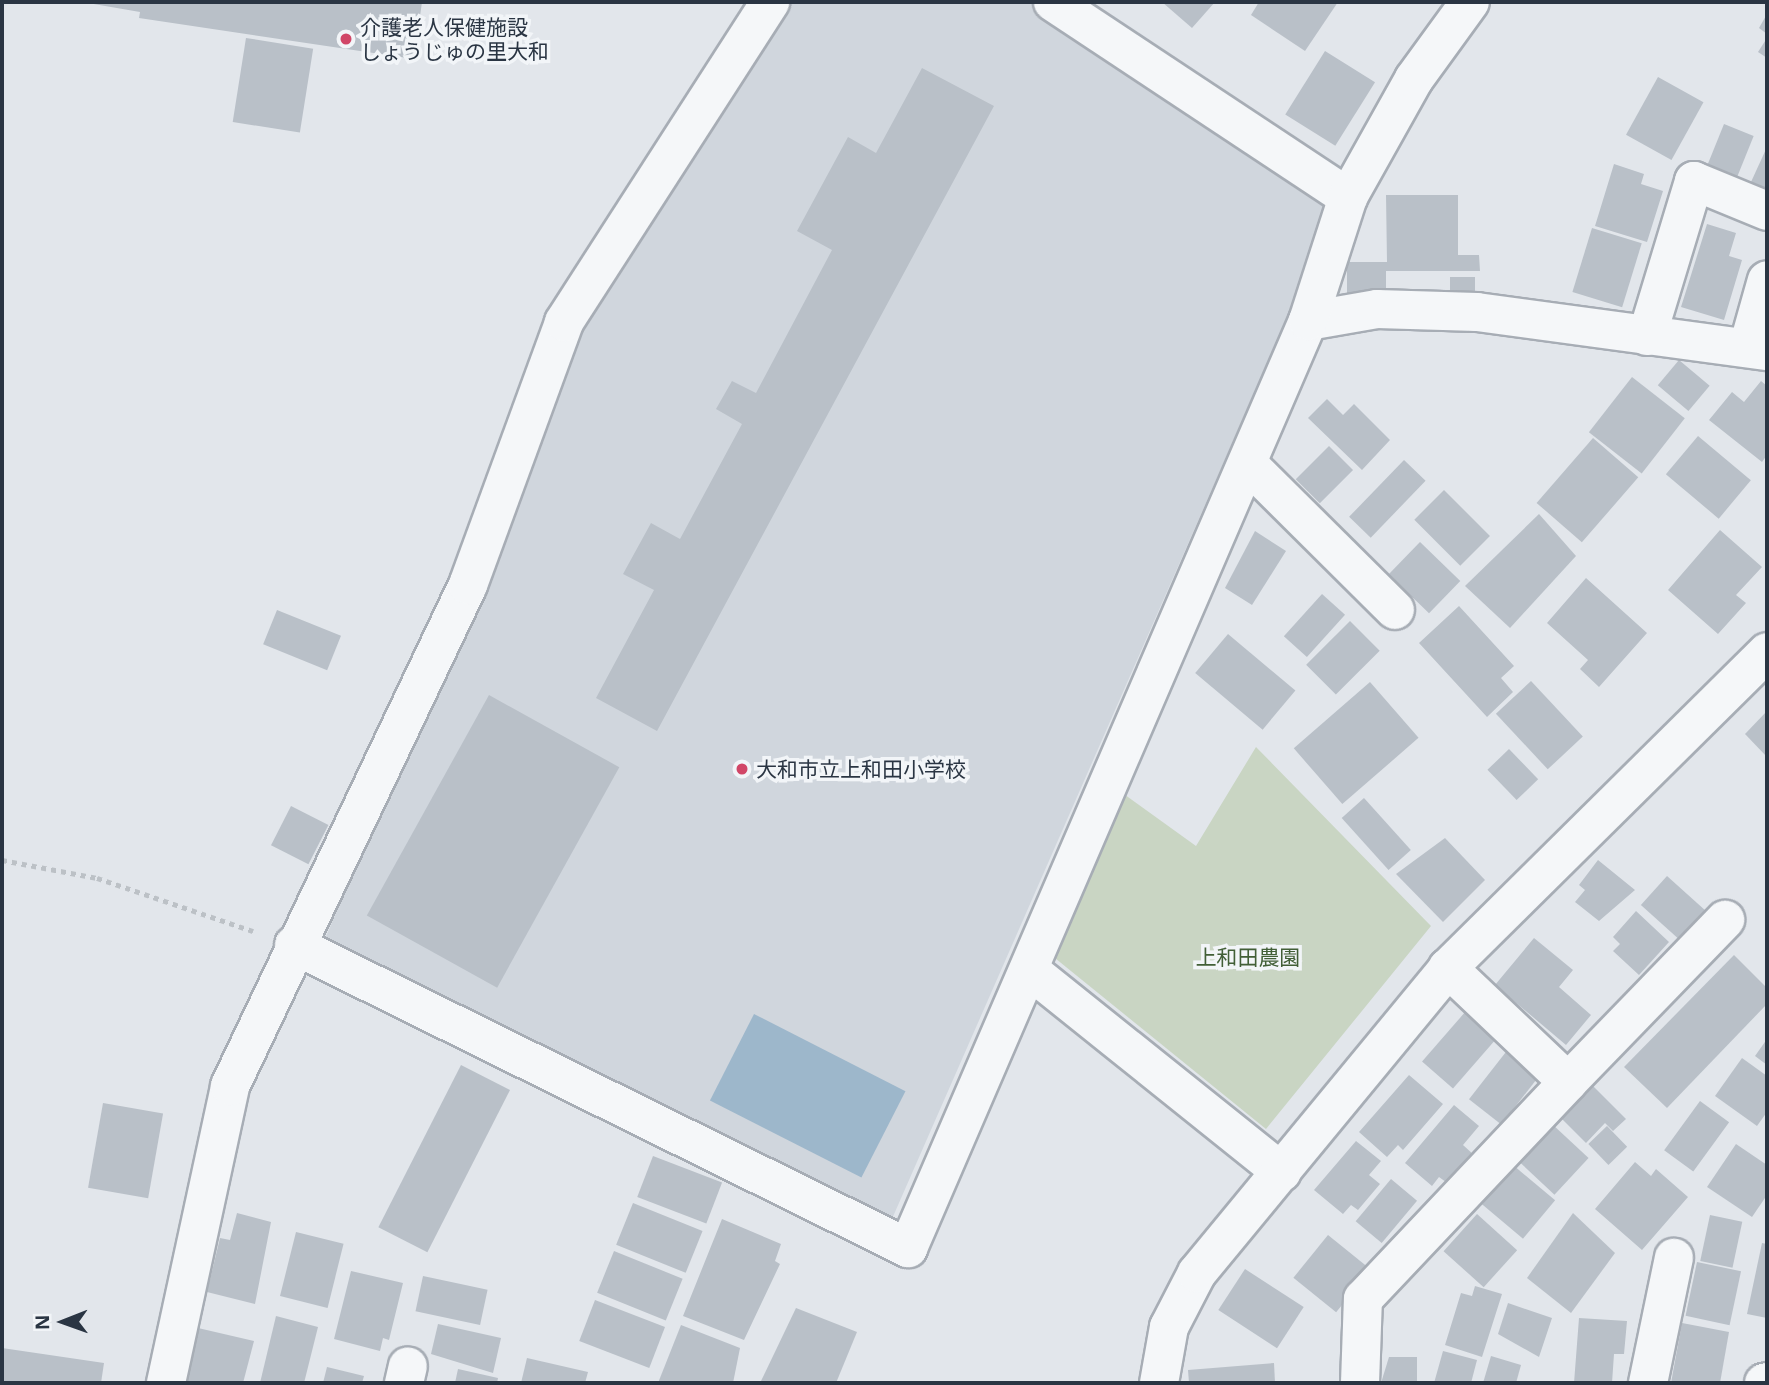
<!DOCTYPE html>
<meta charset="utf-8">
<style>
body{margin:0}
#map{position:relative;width:1769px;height:1385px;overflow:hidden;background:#e2e6eb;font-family:"Open Sans","Noto Sans JP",sans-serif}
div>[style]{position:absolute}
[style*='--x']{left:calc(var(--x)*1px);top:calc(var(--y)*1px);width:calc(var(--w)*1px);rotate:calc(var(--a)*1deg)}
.built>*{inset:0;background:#d0d6dd}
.green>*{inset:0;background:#c9d5c3}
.water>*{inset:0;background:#9db7cb;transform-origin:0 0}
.building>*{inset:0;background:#b9c0c8;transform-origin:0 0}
.path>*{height:4.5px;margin-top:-2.25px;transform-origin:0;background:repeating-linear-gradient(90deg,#bcc1c6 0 5px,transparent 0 10px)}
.roads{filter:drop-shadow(2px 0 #a7adb5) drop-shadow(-2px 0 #a7adb5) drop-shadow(0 2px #a7adb5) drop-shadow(0 -2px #a7adb5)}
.minor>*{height:38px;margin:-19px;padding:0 19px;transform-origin:19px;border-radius:19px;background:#f5f7f9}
.dots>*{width:19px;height:19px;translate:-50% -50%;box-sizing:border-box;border:4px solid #f2f5f8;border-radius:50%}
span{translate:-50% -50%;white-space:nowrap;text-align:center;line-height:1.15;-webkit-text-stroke:7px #f2f5f8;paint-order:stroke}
.poi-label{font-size:21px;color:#2a3543}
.left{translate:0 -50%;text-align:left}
.park-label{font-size:21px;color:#425f37}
.frame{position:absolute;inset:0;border:4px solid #2a3543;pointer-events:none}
.north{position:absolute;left:28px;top:1287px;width:70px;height:70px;-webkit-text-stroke:5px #f2f5f8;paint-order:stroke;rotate:269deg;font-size:19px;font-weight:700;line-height:28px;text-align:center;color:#2a3543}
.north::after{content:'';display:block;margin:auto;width:24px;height:32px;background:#2a3543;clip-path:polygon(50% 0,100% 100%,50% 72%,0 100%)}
</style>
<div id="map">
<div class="built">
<i style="clip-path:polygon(776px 2px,1045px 2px,1340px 197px,888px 1228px,319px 953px,474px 587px,571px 322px)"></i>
</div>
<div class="green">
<i style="clip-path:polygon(1256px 747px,1431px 926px,1266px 1129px,1045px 950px,1121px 792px,1196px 846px)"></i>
</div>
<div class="water">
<i style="left:754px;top:1014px;width:170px;height:97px;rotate:27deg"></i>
</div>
<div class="building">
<i style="clip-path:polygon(82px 2px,422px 2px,414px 59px,139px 18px,140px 12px)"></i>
<i style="clip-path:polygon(1162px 2px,1215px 2px,1192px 28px)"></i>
<i style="clip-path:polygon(1259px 2px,1338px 2px,1305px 51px,1251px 15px)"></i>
<i style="clip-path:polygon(1767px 14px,1767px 34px,1759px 28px)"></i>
<i style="left:246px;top:38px;width:68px;height:85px;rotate:9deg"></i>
<i style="clip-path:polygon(1767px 38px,1767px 58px,1758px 52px)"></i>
<i style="left:1325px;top:51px;width:59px;height:75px;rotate:32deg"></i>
<i style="clip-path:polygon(922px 68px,994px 106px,657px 731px,596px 698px,654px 590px,623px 574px,651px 523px,680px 539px,742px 424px,716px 409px,732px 381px,756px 393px,832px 250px,797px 231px,848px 137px,876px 153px)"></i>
<i style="left:1658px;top:77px;width:52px;height:66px;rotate:29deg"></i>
<i style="left:1724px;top:124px;width:32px;height:45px;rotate:22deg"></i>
<i style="clip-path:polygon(1767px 147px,1767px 190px,1751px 182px)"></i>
<i style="clip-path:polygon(1614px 164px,1644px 174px,1641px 184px,1663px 191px,1647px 242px,1595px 226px)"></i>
<i style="clip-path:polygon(1386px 195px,1458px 195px,1458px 255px,1479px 255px,1480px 271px,1386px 271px,1386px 302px,1347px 302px,1347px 262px,1387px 262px)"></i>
<i style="clip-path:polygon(1707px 224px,1736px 233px,1729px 256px,1742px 260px,1724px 320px,1681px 307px)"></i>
<i style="left:1592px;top:228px;width:52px;height:67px;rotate:17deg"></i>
<i style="left:1450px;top:277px;width:25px;height:24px"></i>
<i style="left:1679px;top:360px;width:40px;height:33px;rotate:40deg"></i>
<i style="left:1632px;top:377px;width:67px;height:70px;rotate:38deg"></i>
<i style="clip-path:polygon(1761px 381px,1767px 386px,1767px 455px,1762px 462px,1709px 420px,1732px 392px,1744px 402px)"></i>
<i style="clip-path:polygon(1327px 399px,1343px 415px,1354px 404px,1390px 440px,1362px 470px,1308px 418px)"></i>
<i style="left:1698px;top:436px;width:69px;height:50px;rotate:40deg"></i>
<i style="left:1593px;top:438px;width:60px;height:86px;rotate:41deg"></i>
<i style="left:1329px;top:446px;width:34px;height:47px;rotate:45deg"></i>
<i style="left:1404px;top:460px;width:30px;height:79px;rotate:44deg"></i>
<i style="left:1444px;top:490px;width:65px;height:42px;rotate:45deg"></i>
<i style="clip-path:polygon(1539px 514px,1576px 556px,1510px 628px,1465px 586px)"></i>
<i style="clip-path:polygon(1720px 530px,1762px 567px,1736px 595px,1746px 603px,1718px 634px,1668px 590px)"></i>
<i style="clip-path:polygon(1255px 531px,1286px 551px,1252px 605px,1225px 588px)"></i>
<i style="left:1420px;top:542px;width:56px;height:45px;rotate:44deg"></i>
<i style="clip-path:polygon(1586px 578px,1647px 633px,1599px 687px,1580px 669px,1588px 660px,1547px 623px)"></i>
<i style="left:1322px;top:594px;width:31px;height:57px;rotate:42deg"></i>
<i style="clip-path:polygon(1459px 606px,1514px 666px,1501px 678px,1513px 692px,1487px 717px,1419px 643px)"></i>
<i style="left:277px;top:610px;width:69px;height:37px;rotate:22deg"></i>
<i style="left:1350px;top:621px;width:42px;height:62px;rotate:45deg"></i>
<i style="left:1228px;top:634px;width:88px;height:51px;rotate:40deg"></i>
<i style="left:1531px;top:681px;width:76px;height:48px;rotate:47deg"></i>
<i style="left:1370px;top:682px;width:74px;height:101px;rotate:49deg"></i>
<i style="left:489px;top:695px;width:149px;height:252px;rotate:29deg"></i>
<i style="clip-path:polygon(1767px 711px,1767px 757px,1745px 734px)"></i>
<i style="left:1509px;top:749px;width:42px;height:30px;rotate:46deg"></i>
<i style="left:1364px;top:798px;width:70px;height:30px;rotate:48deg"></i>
<i style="left:291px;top:806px;width:42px;height:44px;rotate:27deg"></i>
<i style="clip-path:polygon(1445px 838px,1485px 880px,1443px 922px,1396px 874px)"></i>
<i style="clip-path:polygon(1598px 860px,1635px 890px,1599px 921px,1575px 902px,1585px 890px,1579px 885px)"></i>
<i style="left:1667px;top:876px;width:52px;height:39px;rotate:42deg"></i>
<i style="clip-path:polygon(1636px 911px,1669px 942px,1639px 975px,1613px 951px,1620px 944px,1613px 937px)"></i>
<i style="clip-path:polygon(1534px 938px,1573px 970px,1559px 987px,1591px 1015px,1566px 1045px,1495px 985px)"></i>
<i style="clip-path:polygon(1734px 955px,1767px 988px,1767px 1004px,1667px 1108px,1624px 1067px)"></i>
<i style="left:1466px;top:1011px;width:41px;height:67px;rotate:41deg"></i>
<i style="clip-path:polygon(1767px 1039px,1767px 1065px,1755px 1056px)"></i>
<i style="left:1509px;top:1048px;width:41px;height:65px;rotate:38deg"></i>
<i style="clip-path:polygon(1742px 1058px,1767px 1076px,1767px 1112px,1757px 1126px,1715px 1096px)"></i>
<i style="left:461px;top:1065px;width:55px;height:182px;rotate:27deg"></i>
<i style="clip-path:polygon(1409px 1075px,1443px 1104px,1403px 1150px,1398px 1145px,1387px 1157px,1359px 1132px)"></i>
<i style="clip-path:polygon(1590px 1083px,1626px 1119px,1613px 1131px,1605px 1123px,1586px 1143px,1558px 1115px)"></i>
<i style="left:1700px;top:1101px;width:36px;height:61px;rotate:36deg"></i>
<i style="left:103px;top:1103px;width:61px;height:86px;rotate:10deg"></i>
<i style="clip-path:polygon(1454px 1105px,1479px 1126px,1463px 1145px,1474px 1155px,1450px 1185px,1439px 1177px,1432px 1186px,1405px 1163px)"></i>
<i style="left:1552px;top:1124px;width:50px;height:50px;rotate:43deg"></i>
<i style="left:1607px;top:1126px;width:29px;height:26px;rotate:46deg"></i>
<i style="clip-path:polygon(1356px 1141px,1381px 1161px,1369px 1175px,1380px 1184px,1358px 1210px,1351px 1205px,1343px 1214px,1314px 1190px)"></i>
<i style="clip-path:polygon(1736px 1144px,1767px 1165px,1767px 1195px,1752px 1217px,1707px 1187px)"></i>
<i style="left:653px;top:1156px;width:74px;height:44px;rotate:21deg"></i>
<i style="clip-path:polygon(1635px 1162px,1651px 1176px,1656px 1169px,1688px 1197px,1642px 1250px,1595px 1209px)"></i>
<i style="left:1513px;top:1165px;width:55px;height:50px;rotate:40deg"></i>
<i style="left:1391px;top:1179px;width:34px;height:55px;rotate:40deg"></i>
<i style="left:633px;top:1203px;width:75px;height:45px;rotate:22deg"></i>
<i style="clip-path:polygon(237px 1213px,271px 1222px,255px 1304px,207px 1292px,220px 1238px,230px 1240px)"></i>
<i style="clip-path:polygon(1573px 1213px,1615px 1253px,1571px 1313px,1527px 1278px)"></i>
<i style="left:1477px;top:1214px;width:54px;height:50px;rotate:42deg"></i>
<i style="left:1710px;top:1215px;width:33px;height:47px;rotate:12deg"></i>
<i style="clip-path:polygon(722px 1219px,781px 1244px,775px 1261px,780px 1264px,744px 1340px,683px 1316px)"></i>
<i style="left:296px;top:1232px;width:49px;height:66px;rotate:14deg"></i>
<i style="left:1328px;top:1235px;width:55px;height:55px;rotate:39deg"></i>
<i style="clip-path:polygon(1762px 1243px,1767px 1244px,1767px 1318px,1747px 1314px)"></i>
<i style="left:614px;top:1251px;width:74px;height:45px;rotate:22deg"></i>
<i style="left:1697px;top:1262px;width:45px;height:55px;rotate:12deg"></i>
<i style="left:1245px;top:1269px;width:70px;height:49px;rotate:33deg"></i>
<i style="clip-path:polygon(351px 1271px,403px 1283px,389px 1340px,383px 1338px,380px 1351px,334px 1339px)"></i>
<i style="left:423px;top:1276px;width:66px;height:36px;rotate:12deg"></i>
<i style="clip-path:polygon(1475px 1286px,1502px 1294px,1482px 1357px,1445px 1345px,1461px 1293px,1472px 1296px)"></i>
<i style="left:595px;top:1300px;width:75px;height:44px;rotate:21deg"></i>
<i style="clip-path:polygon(1508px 1303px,1552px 1318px,1539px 1357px,1498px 1334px)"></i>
<i style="clip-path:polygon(796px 1308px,857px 1332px,836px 1383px,761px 1381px)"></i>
<i style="clip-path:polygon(276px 1316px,318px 1327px,304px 1383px,260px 1383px)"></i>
<i style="clip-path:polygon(1579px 1318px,1627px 1321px,1624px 1354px,1614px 1354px,1612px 1383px,1574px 1383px)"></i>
<i style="clip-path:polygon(1682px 1323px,1729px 1332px,1720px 1383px,1671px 1383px)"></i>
<i style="clip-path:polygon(438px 1324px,501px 1338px,493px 1373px,431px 1354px)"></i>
<i style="clip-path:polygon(681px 1325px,740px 1348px,733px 1383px,658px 1383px)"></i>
<i style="clip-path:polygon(198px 1328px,254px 1341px,243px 1383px,185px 1383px)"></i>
<i style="clip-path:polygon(2px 1348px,104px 1363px,101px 1383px,2px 1383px)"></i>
<i style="clip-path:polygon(1443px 1351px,1477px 1360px,1471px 1383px,1434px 1383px)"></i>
<i style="clip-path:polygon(1491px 1356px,1521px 1365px,1516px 1383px,1483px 1383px)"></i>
<i style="clip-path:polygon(1389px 1357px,1417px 1357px,1417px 1383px,1381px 1383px)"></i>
<i style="clip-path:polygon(527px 1358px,588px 1372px,585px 1383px,521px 1383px)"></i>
<i style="clip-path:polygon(1274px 1363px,1275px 1383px,1189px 1383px,1188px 1370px)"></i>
<i style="clip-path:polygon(327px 1367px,364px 1376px,362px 1383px,323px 1383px)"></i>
<i style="clip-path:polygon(458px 1369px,498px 1378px,497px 1383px,455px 1383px)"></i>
</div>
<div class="path">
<i style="--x:2;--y:860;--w:97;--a:10.7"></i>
<i style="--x:97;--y:878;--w:165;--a:18.8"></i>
</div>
<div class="roads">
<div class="minor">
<i style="--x:1053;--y:2;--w:354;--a:33.5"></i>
<i style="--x:1308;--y:321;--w:70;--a:-9.9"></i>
<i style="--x:1377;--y:309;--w:100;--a:1.7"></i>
<i style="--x:1477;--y:312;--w:293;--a:7.7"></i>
<i style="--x:1647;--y:336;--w:162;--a:-73.1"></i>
<i style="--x:1694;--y:181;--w:79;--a:22.3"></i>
<i style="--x:1749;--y:344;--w:66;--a:-74.3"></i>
<i style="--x:1248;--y:464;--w:207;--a:44.8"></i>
<i style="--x:294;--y:945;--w:685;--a:26.27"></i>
<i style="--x:908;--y:1248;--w:1010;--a:-66.66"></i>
<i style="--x:1308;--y:321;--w:130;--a:-72.1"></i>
<i style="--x:1348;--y:197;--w:135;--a:-60.8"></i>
<i style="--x:1414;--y:79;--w:95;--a:-54"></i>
<i style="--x:1032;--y:972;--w:320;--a:38.7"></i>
<i style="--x:1568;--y:1082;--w:226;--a:-45.9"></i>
<i style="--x:166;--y:1383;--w:304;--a:-77.8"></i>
<i style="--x:230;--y:1086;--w:555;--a:-64.59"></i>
<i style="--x:468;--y:585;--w:280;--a:-69.9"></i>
<i style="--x:564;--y:322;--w:381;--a:-57.2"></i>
<i style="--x:404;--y:1383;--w:17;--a:-77"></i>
<i style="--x:1159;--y:1383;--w:57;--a:-79.9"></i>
<i style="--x:1169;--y:1327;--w:61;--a:-62.6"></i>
<i style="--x:1197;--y:1273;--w:395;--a:-50.5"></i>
<i style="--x:1448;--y:968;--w:449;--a:-44.7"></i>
<i style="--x:1360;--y:1383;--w:84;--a:-88"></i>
<i style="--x:1363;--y:1299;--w:299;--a:-46.6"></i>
<i style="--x:1568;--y:1082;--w:166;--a:-136.5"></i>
<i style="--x:1648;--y:1383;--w:128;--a:-78.3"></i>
<i style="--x:1764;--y:1383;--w:3;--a:-18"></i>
</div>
</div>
<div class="dots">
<i style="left:346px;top:39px;background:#d14667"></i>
<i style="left:742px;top:769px;background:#d14667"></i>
</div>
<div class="poi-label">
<span class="left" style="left:360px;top:39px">介護老人保健施設<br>しょうじゅの里大和</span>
<span class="left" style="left:756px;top:769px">大和市立上和田小学校</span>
</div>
<div class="park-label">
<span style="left:1248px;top:957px">上和田農園</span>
</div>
<div class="frame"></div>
<div class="north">N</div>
</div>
